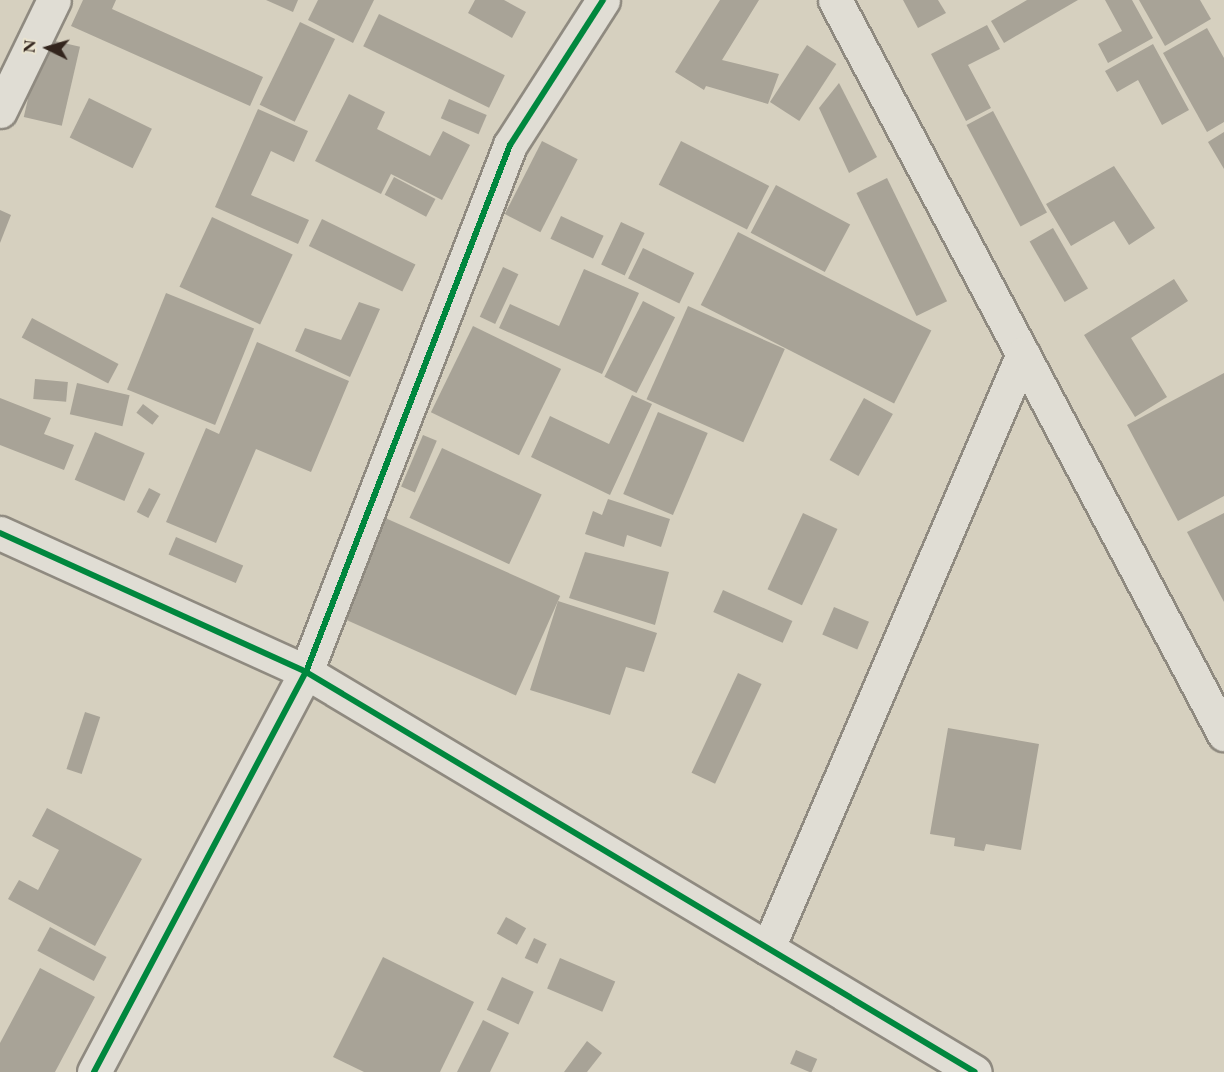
<!DOCTYPE html>
<style>
body{margin:0}
#map{position:relative;width:1224px;height:1072px;overflow:hidden;background:#d6d0bf;font-family:"EB Garamond",serif}
div>[style]{position:absolute}
[style*='--x']{left:calc(var(--x)*1px);top:calc(var(--y)*1px);width:calc(var(--w)*1px);rotate:calc(var(--a)*1deg)}
.building>*{inset:0;background:#a8a397;transform-origin:0 0}
.roads{filter:drop-shadow(2px 0 #8f8a80) drop-shadow(-2px 0 #8f8a80) drop-shadow(0 2px #8f8a80) drop-shadow(0 -2px #8f8a80)}
.minor>*{height:33px;margin:-16.5px;padding:0 16.5px;transform-origin:16.5px;border-radius:16.5px;background:#e0ddd4}
.cycleway>*{height:6px;margin:-3px;padding:0 3px;transform-origin:3px;border-radius:3px;background:#00873e}
span{translate:-50% -50%;white-space:nowrap;text-align:center;line-height:1.15;-webkit-text-stroke:6px #eae4d0;paint-order:stroke}
.north{position:absolute;left:18px;top:18px;width:60px;height:60px;-webkit-text-stroke:4px #eae4d0;paint-order:stroke;rotate:275deg;font-size:16px;font-weight:700;line-height:24px;text-align:center;color:#33251d}
.north::after{content:'';display:block;margin:auto;width:21px;height:27px;background:#33251d;clip-path:polygon(50% 0,100% 100%,50% 72%,0 100%)}
</style>
<div id="map">
<div class="building">
<i style="clip-path:polygon(83px 0,116px 0,112px 9px,263px 77px,250px 106px,71px 26px)"></i>
<i style="clip-path:polygon(266px 0,298px 0,293px 12px)"></i>
<i style="clip-path:polygon(318px 0,374px 0,353px 43px,308px 20px)"></i>
<i style="clip-path:polygon(475px 0,504px 0,526px 12px,512px 38px,468px 13px)"></i>
<i style="clip-path:polygon(720px 0,759px 0,722px 60px,779px 74px,768px 104px,706px 86px,704px 90px,675px 72px)"></i>
<i style="clip-path:polygon(903px 0,938px 0,946px 13px,918px 28px)"></i>
<i style="clip-path:polygon(1027px 0,1078px 0,1004px 43px,991px 21px)"></i>
<i style="clip-path:polygon(1105px 0,1132px 0,1153px 38px,1108px 63px,1098px 44px,1122px 31px)"></i>
<i style="clip-path:polygon(1139px 0,1200px 0,1211px 19px,1165px 46px)"></i>
<i style="left:379px;top:14px;width:140px;height:36px;rotate:26deg"></i>
<i style="left:300px;top:22px;width:39px;height:92px;rotate:26deg"></i>
<i style="clip-path:polygon(987px 25px,1000px 49px,968px 65px,991px 108px,966px 121px,931px 54px)"></i>
<i style="clip-path:polygon(1207px 28px,1224px 58px,1224px 122px,1207px 132px,1163px 53px)"></i>
<i style="left:42px;top:38px;width:39px;height:81px;rotate:13deg"></i>
<i style="clip-path:polygon(1153px 44px,1189px 110px,1162px 125px,1138px 80px,1117px 92px,1105px 71px)"></i>
<i style="left:807px;top:45px;width:35px;height:68px;rotate:33deg"></i>
<i style="clip-path:polygon(839px 83px,877px 157px,849px 173px,819px 108px)"></i>
<i style="clip-path:polygon(349px 94px,385px 112px,377px 129px,430px 156px,443px 131px,470px 145px,442px 200px,391px 174px,381px 194px,315px 161px)"></i>
<i style="left:89px;top:98px;width:70px;height:44px;rotate:26deg"></i>
<i style="left:449px;top:99px;width:41px;height:21px;rotate:23deg"></i>
<i style="clip-path:polygon(258px 109px,308px 131px,294px 162px,271px 151px,251px 195px,309px 220px,298px 244px,215px 207px)"></i>
<i style="left:993px;top:111px;width:115px;height:30px;rotate:62deg"></i>
<i style="clip-path:polygon(1224px 132px,1224px 169px,1208px 142px)"></i>
<i style="left:542px;top:141px;width:40px;height:82px;rotate:27deg"></i>
<i style="left:681px;top:141px;width:99px;height:49px;rotate:27deg"></i>
<i style="clip-path:polygon(1114px 166px,1155px 228px,1129px 245px,1114px 221px,1071px 246px,1046px 204px)"></i>
<i style="left:394px;top:177px;width:47px;height:20px;rotate:28deg"></i>
<i style="left:887px;top:178px;width:137px;height:34px;rotate:64deg"></i>
<i style="left:776px;top:185px;width:84px;height:54px;rotate:28deg"></i>
<i style="clip-path:polygon(0 210px,11px 215px,0 243px)"></i>
<i style="left:561px;top:216px;width:47px;height:25px;rotate:25deg"></i>
<i style="left:212px;top:217px;width:89px;height:77px;rotate:25deg"></i>
<i style="left:322px;top:219px;width:104px;height:30px;rotate:26deg"></i>
<i style="left:621px;top:222px;width:26px;height:47px;rotate:25deg"></i>
<i style="left:1053px;top:228px;width:70px;height:27px;rotate:60deg"></i>
<i style="left:738px;top:232px;width:217px;height:82px;rotate:27deg"></i>
<i style="left:643px;top:248px;width:57px;height:34px;rotate:26deg"></i>
<i style="left:503px;top:267px;width:17px;height:55px;rotate:25deg"></i>
<i style="clip-path:polygon(584px 269px,639px 293px,602px 374px,499px 328px,510px 304px,559px 326px)"></i>
<i style="clip-path:polygon(1174px 279px,1188px 301px,1131px 338px,1167px 397px,1135px 417px,1084px 335px)"></i>
<i style="left:166px;top:293px;width:95px;height:104px;rotate:22deg"></i>
<i style="left:643px;top:301px;width:36px;height:85px;rotate:27deg"></i>
<i style="clip-path:polygon(359px 302px,380px 309px,350px 377px,295px 351px,305px 328px,341px 340px)"></i>
<i style="left:688px;top:306px;width:106px;height:102px;rotate:24deg"></i>
<i style="left:32px;top:318px;width:98px;height:22px;rotate:28deg"></i>
<i style="left:473px;top:326px;width:98px;height:96px;rotate:26deg"></i>
<i style="clip-path:polygon(257px 342px,349px 381px,311px 472px,256px 449px,216px 543px,166px 522px,206px 428px,219px 434px)"></i>
<i style="clip-path:polygon(1224px 373px,1224px 496px,1178px 521px,1127px 425px)"></i>
<i style="left:35px;top:379px;width:33px;height:20px;rotate:5deg"></i>
<i style="left:77px;top:383px;width:54px;height:32px;rotate:13deg"></i>
<i style="clip-path:polygon(632px 395px,652px 404px,610px 495px,531px 457px,550px 416px,609px 444px)"></i>
<i style="clip-path:polygon(0 398px,51px 418px,44px 434px,74px 445px,64px 470px,0 445px)"></i>
<i style="left:864px;top:398px;width:33px;height:71px;rotate:29deg"></i>
<i style="left:143px;top:404px;width:20px;height:11px;rotate:37deg"></i>
<i style="left:658px;top:412px;width:54px;height:89px;rotate:23deg"></i>
<i style="left:95px;top:432px;width:54px;height:52px;rotate:23deg"></i>
<i style="left:423px;top:435px;width:15px;height:56px;rotate:23deg"></i>
<i style="left:442px;top:448px;width:110px;height:77px;rotate:25deg"></i>
<i style="left:149px;top:488px;width:13px;height:27px;rotate:27deg"></i>
<i style="clip-path:polygon(608px 499px,670px 519px,661px 547px,627px 535px,624px 547px,585px 534px,593px 511px,602px 515px)"></i>
<i style="left:803px;top:513px;width:38px;height:84px;rotate:25deg"></i>
<i style="clip-path:polygon(1224px 513px,1224px 602px,1187px 532px)"></i>
<i style="left:383px;top:517px;width:194px;height:109px;rotate:24deg"></i>
<i style="left:176px;top:537px;width:73px;height:19px;rotate:23deg"></i>
<i style="clip-path:polygon(585px 552px,669px 572px,655px 625px,569px 598px)"></i>
<i style="left:723px;top:590px;width:76px;height:24px;rotate:24deg"></i>
<i style="clip-path:polygon(558px 601px,657px 633px,644px 672px,626px 667px,610px 715px,530px 690px)"></i>
<i style="left:834px;top:607px;width:38px;height:30px;rotate:23deg"></i>
<i style="left:738px;top:673px;width:26px;height:110px;rotate:25deg"></i>
<i style="left:85px;top:712px;width:16px;height:60px;rotate:18deg"></i>
<i style="clip-path:polygon(948px 728px,1039px 744px,1021px 850px,986px 844px,984px 851px,954px 846px,955px 838px,930px 834px)"></i>
<i style="clip-path:polygon(47px 808px,142px 859px,95px 946px,8px 899px,19px 880px,38px 890px,59px 850px,32px 836px)"></i>
<i style="left:506px;top:917px;width:23px;height:19px;rotate:29deg"></i>
<i style="left:50px;top:927px;width:64px;height:27px;rotate:28deg"></i>
<i style="left:534px;top:938px;width:14px;height:22px;rotate:25deg"></i>
<i style="clip-path:polygon(383px 957px,474px 1002px,440px 1072px,364px 1072px,333px 1057px)"></i>
<i style="left:560px;top:958px;width:60px;height:33px;rotate:23deg"></i>
<i style="clip-path:polygon(40px 968px,95px 997px,55px 1072px,0 1072px,0 1043px)"></i>
<i style="left:502px;top:977px;width:35px;height:36px;rotate:25deg"></i>
<i style="clip-path:polygon(483px 1020px,509px 1033px,490px 1072px,457px 1072px)"></i>
<i style="clip-path:polygon(587px 1041px,602px 1053px,587px 1072px,564px 1072px)"></i>
<i style="left:796px;top:1050px;width:23px;height:15px;rotate:23deg"></i>
</div>
<div class="roads">
<div class="minor">
<i style="--x:835;--y:0;--w:831;--a:62.08"></i>
<i style="--x:0;--y:111;--w:123;--a:-64.1"></i>
<i style="--x:0;--y:533;--w:336;--a:24.4"></i>
<i style="--x:306;--y:672;--w:779;--a:30.88"></i>
<i style="--x:768;--y:948;--w:646;--a:-66.77"></i>
<i style="--x:94;--y:1072;--w:453;--a:-62.1"></i>
<i style="--x:306;--y:672;--w:565;--a:-68.84"></i>
<i style="--x:510;--y:145;--w:172;--a:-57.3"></i>
</div>
</div>
<div class="cycleway">
<i style="--x:0;--y:533;--w:336;--a:24.4"></i>
<i style="--x:306;--y:672;--w:779;--a:30.88"></i>
<i style="--x:94;--y:1072;--w:453;--a:-62.1"></i>
<i style="--x:306;--y:672;--w:565;--a:-68.84"></i>
<i style="--x:510;--y:145;--w:172;--a:-57.3"></i>
</div>
<div class="north">N</div>
</div>
